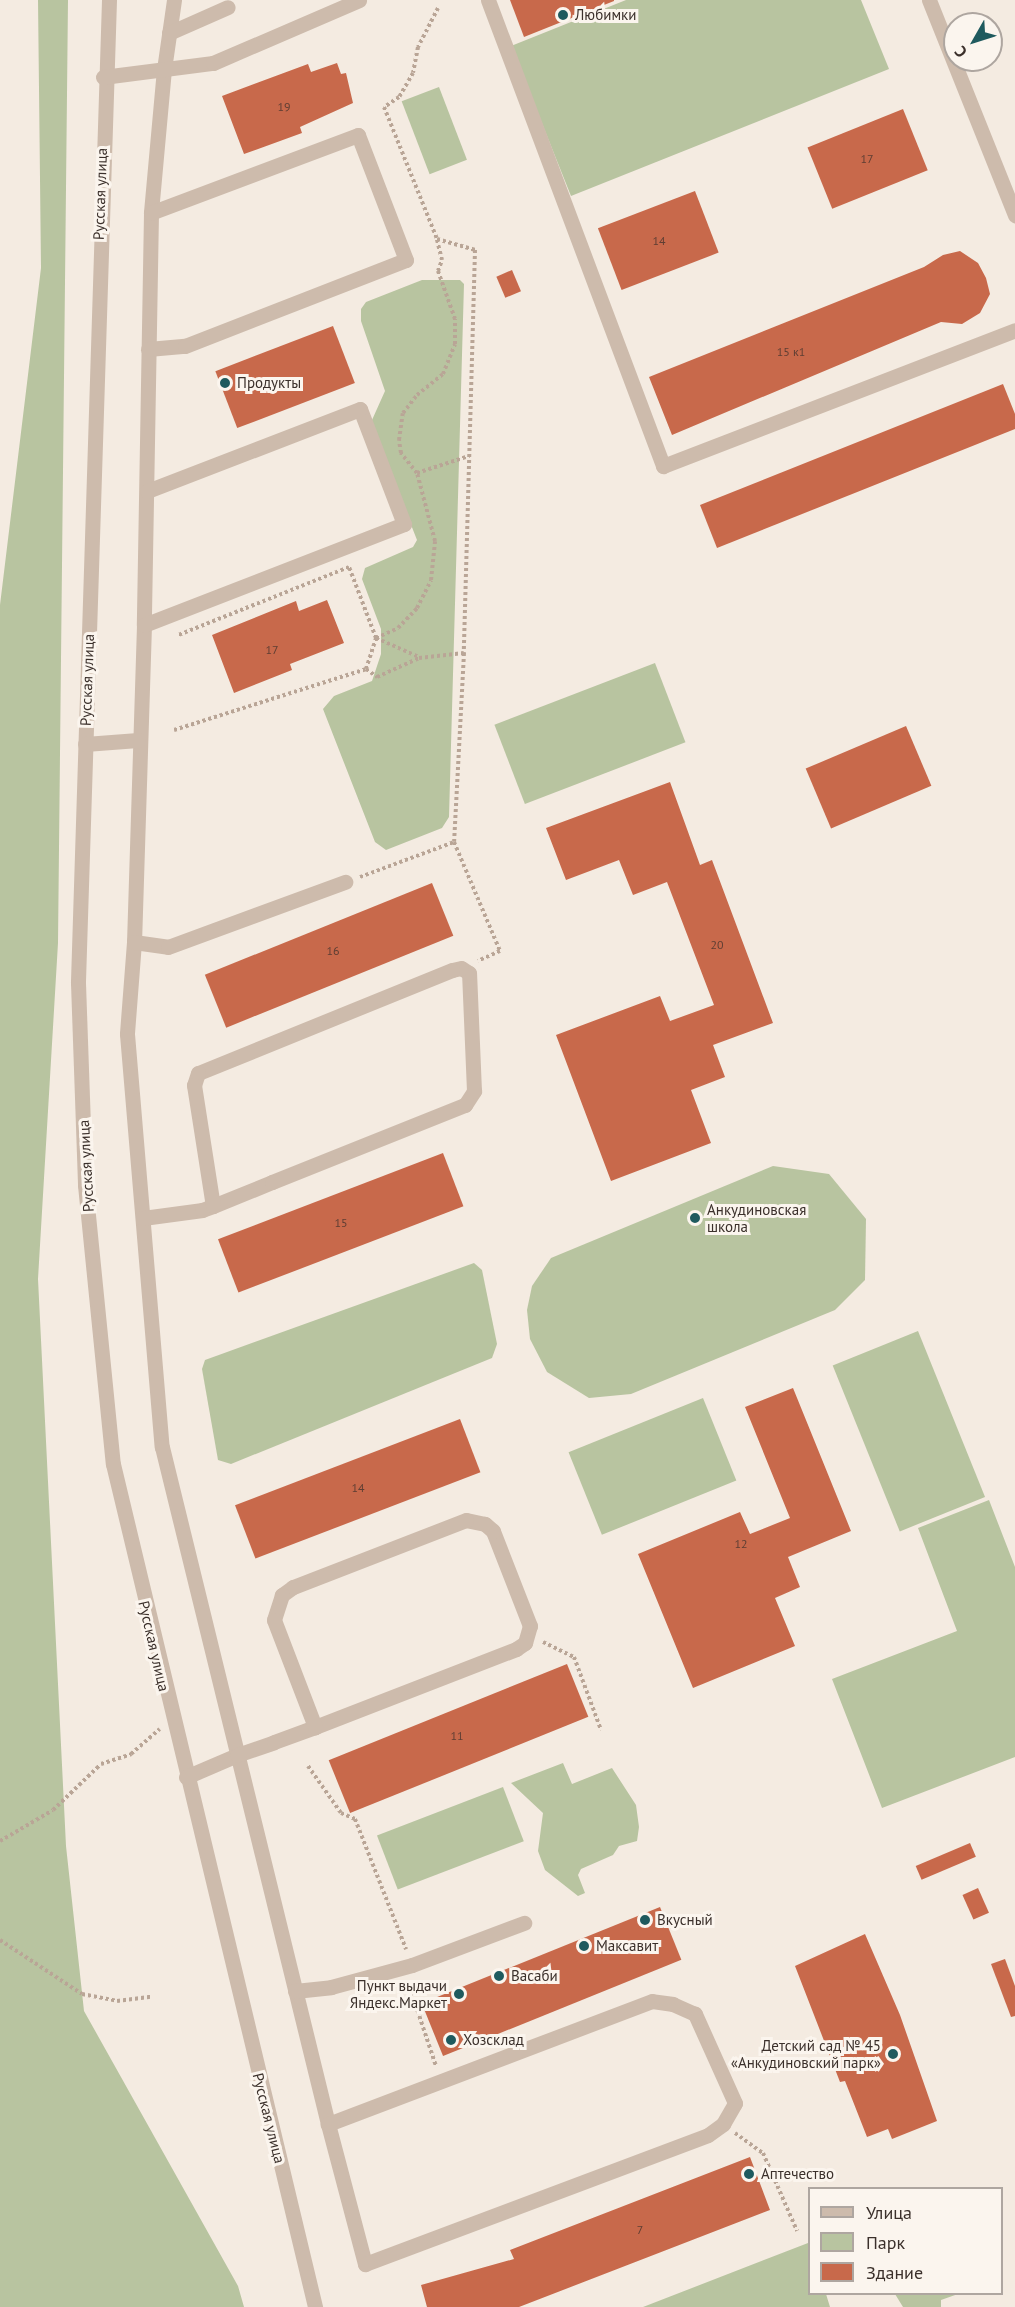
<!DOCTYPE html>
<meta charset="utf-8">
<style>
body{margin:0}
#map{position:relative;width:1015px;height:2307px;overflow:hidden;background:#f4ebe1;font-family:"PT Sans",sans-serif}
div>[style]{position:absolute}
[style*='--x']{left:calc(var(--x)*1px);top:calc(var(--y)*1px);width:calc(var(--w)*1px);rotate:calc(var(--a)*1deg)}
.green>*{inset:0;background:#b8c4a0;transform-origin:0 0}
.building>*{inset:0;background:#c8694b;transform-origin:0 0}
.path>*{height:4px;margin-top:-2px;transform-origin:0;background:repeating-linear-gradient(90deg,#b9a596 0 3px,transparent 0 6px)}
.minor>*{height:15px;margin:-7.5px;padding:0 7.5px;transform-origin:7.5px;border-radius:7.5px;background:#cdbbac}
.dots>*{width:16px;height:16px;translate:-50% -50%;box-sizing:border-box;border:3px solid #fbf5ee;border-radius:50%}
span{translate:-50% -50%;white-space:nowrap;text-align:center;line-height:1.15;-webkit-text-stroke:6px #fbf5ee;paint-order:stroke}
.number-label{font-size:12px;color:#5e3e33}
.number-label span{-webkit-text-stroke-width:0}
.poi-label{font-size:15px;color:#3b302b}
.left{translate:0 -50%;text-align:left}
.right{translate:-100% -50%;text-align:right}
.street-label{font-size:15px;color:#3b302b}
.legend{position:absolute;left:808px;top:2187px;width:195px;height:108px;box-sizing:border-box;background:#fbf5ee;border:2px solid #aea6a0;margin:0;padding:8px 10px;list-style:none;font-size:18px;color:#3b302b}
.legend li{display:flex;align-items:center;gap:12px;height:30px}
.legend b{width:30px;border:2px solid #aea6a0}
.north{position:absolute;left:943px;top:12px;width:60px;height:60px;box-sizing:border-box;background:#fbf5ee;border:2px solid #aea6a0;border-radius:50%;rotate:231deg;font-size:16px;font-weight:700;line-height:24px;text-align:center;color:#3b302b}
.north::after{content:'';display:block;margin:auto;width:21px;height:27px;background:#1f5a5e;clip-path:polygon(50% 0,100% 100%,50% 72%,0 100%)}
</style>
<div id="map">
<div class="green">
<i style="clip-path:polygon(38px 0,68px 0,58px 943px,38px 1279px,66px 1846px,84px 2011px,238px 2286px,244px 2307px,0 2307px,0 605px,41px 268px)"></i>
<i style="clip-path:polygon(626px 0,861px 0,889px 69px,571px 196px,511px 46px)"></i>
<i style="left:439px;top:87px;width:78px;height:40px;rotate:69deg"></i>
<i style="clip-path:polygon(422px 280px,460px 280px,464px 284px,449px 817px,442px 828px,386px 850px,375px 842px,323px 709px,334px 696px,372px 681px,381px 654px,381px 629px,362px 579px,365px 568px,413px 547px,417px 540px,373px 428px,372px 420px,385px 391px,361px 321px,361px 309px,366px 302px)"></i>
<i style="left:655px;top:663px;width:85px;height:172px;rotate:69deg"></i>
<i style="clip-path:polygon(773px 1166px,829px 1174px,866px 1219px,865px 1280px,835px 1310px,631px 1394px,589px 1398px,547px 1372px,530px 1339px,527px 1310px,532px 1286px,551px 1258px)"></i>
<i style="clip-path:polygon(474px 1263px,482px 1270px,497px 1344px,492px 1358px,231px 1464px,218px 1460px,202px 1369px,205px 1360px)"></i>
<i style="left:918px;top:1331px;width:179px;height:92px;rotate:68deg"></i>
<i style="left:703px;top:1398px;width:89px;height:145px;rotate:68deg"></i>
<i style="clip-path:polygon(989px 1500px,1015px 1567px,1015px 1757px,882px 1808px,832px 1679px,957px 1631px,918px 1528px)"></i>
<i style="clip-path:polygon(563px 1763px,572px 1784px,612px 1768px,636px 1805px,639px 1827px,637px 1841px,619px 1846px,613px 1855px,581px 1869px,578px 1875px,585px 1893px,578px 1896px,545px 1870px,538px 1851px,543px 1813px,511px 1783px)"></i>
<i style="left:503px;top:1787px;width:58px;height:135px;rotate:69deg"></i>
<i style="clip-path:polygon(808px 2243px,810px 2294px,826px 2294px,830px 2307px,643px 2307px)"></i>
<i style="clip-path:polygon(895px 2294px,958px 2294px,941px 2300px,941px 2307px,903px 2307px)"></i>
</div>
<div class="building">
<i style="clip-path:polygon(510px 0,614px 0,614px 1px,524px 37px)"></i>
<i style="clip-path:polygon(337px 63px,341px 74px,346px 73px,353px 103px,300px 127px,302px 133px,244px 154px,222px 96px,308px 64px,311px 72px)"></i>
<i style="left:903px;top:109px;width:66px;height:103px;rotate:68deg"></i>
<i style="left:695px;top:191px;width:66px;height:104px;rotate:69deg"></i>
<i style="clip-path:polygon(960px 251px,978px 263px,986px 278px,990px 294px,980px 313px,962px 324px,941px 322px,672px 435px,649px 377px,924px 267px,943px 255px)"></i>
<i style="left:512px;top:270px;width:23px;height:17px;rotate:67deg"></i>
<i style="left:333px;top:326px;width:61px;height:126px;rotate:69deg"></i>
<i style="clip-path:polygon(1003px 384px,1015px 414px,1015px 429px,717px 548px,700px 505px)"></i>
<i style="clip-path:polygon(327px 600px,344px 643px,290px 664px,292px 670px,234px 693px,212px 635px,296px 601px,299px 611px)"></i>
<i style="left:906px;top:726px;width:65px;height:109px;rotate:67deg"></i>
<i style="clip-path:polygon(670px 782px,700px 865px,712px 860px,773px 1023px,713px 1045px,725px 1077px,691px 1090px,711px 1143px,611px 1181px,556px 1035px,660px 996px,670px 1021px,714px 1005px,667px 882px,633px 895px,619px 860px,566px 880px,546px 828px)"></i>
<i style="left:432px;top:883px;width:57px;height:245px;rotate:68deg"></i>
<i style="left:443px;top:1153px;width:57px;height:241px;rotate:69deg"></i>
<i style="clip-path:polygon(793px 1388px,851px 1531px,788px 1557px,800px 1587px,775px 1598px,795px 1646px,693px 1688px,638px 1554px,740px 1512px,750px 1534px,790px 1518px,745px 1407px)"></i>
<i style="left:460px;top:1419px;width:57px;height:241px;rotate:69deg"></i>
<i style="left:567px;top:1664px;width:57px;height:257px;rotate:68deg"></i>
<i style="left:970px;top:1843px;width:15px;height:59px;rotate:67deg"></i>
<i style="left:978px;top:1888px;width:27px;height:17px;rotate:66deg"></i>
<i style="left:660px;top:1907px;width:57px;height:257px;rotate:68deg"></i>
<i style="clip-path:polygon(865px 1934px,900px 2015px,937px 2121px,892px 2139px,888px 2129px,867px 2137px,845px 2081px,840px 2082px,795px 1966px)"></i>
<i style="clip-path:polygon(1005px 1959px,1015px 1986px,1015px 2016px,1011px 2017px,991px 1964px)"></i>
<i style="clip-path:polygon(750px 2157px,770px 2210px,519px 2307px,427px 2307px,421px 2285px,514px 2259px,510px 2250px)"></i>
</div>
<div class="path">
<i style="--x:438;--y:8;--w:44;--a:117.1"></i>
<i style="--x:418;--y:47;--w:26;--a:101"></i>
<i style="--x:413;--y:73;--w:28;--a:120"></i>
<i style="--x:399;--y:97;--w:18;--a:146"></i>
<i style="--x:384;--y:107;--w:142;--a:68.1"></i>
<i style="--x:437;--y:239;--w:40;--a:16"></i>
<i style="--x:475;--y:250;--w:403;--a:91.6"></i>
<i style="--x:464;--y:653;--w:189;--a:93"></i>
<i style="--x:454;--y:842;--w:118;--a:67.1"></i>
<i style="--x:500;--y:951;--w:24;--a:156"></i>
<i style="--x:417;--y:473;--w:26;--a:-129"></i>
<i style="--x:401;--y:453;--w:13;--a:-99"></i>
<i style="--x:399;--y:440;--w:27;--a:-82"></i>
<i style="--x:403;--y:413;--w:23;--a:-52"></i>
<i style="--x:417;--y:395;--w:33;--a:-39"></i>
<i style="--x:443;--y:374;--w:32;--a:-68"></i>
<i style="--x:455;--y:344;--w:25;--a:-90"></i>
<i style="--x:455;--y:319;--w:51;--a:-109.5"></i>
<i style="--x:438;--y:271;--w:12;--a:-70"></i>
<i style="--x:442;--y:260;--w:21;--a:-104"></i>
<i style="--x:376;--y:638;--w:24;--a:-24"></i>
<i style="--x:398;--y:628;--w:28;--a:-46"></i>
<i style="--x:417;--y:608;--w:31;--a:-63"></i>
<i style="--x:431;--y:580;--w:39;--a:-84"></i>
<i style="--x:435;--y:541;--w:70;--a:-104.8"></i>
<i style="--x:417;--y:473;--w:55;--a:-18.1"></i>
<i style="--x:376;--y:638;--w:47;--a:23.8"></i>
<i style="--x:366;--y:669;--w:14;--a:36"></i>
<i style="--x:377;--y:677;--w:46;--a:-24.3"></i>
<i style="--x:419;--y:658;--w:45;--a:-6.3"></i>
<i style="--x:174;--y:730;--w:201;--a:-17.6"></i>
<i style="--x:366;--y:669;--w:33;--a:-72"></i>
<i style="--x:376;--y:638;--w:76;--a:-110.8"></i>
<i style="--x:349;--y:567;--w:184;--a:158.3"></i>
<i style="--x:360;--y:877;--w:100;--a:-20.4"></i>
<i style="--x:543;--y:1642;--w:34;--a:26"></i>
<i style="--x:574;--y:1657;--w:78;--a:69.7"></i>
<i style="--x:308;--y:1766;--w:57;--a:54.9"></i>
<i style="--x:341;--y:1813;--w:15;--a:23"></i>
<i style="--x:355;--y:1819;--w:140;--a:68.6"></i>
<i style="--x:0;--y:1841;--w:61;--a:-30.3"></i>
<i style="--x:53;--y:1810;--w:66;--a:-43.8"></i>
<i style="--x:101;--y:1764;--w:32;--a:-18"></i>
<i style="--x:131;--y:1754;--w:38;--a:-41"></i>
<i style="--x:0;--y:1940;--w:98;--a:33.4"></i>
<i style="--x:82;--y:1994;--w:36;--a:11"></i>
<i style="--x:117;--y:2001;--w:34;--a:-7"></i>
<i style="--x:408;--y:1982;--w:89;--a:71.6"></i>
<i style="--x:735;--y:2133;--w:34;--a:36"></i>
<i style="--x:763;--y:2153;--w:85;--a:66.4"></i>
</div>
<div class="minor">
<i style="--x:109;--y:0;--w:983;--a:91.81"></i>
<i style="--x:78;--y:983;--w:202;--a:88"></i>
<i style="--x:85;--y:1185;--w:280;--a:84.3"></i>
<i style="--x:113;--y:1464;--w:867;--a:76.52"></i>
<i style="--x:174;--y:0;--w:70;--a:98.2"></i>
<i style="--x:164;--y:69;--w:145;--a:95.2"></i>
<i style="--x:151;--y:213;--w:412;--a:91"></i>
<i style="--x:144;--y:625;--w:317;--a:91.8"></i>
<i style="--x:134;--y:942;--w:92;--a:94.4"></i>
<i style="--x:127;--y:1034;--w:414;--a:85.2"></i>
<i style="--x:162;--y:1447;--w:697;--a:76.22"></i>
<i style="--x:328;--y:2124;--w:145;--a:75.2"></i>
<i style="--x:365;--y:2264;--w:366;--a:-20.6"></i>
<i style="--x:708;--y:2135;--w:19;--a:-36"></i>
<i style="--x:723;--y:2124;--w:24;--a:-60"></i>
<i style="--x:735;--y:2103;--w:98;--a:-114.2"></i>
<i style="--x:695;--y:2014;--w:24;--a:-156"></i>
<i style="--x:673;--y:2004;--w:21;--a:-172"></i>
<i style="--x:652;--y:2001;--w:347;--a:159.2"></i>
<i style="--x:488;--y:0;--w:498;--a:69.4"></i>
<i style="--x:663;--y:466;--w:377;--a:-21.1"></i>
<i style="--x:929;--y:0;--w:232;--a:68.2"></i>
<i style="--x:169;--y:33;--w:64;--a:-23.8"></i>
<i style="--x:103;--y:77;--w:111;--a:-7.3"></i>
<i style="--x:213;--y:63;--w:159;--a:-23.3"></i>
<i style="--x:148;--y:349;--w:37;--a:-5"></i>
<i style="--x:185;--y:346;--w:237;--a:-21.3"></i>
<i style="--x:406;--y:260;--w:134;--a:-111"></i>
<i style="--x:358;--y:135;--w:221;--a:159.4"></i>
<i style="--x:144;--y:625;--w:279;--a:-21.2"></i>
<i style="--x:404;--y:524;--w:123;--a:-110.9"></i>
<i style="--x:360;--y:409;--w:228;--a:158.9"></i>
<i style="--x:85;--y:744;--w:53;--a:-4.3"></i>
<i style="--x:134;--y:942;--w:34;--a:8"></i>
<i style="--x:168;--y:947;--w:189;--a:-20.2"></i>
<i style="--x:143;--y:1218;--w:60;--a:-7.7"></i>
<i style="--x:202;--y:1210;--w:12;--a:-20"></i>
<i style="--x:213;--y:1206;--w:64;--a:-22.1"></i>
<i style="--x:272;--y:1182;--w:208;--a:-21.8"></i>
<i style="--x:465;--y:1105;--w:17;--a:-57"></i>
<i style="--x:474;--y:1091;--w:118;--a:-92.4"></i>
<i style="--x:469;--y:973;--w:9;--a:-148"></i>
<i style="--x:461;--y:968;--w:9;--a:167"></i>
<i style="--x:452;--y:970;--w:274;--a:157.9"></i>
<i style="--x:198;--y:1073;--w:13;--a:108"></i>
<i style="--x:194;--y:1085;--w:122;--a:81.1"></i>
<i style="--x:186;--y:1777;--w:56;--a:-23.3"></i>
<i style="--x:237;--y:1755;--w:39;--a:-19"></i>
<i style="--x:274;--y:1742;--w:44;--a:-20.1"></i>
<i style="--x:315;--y:1727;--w:216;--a:-21.2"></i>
<i style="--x:516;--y:1649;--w:11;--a:-34"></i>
<i style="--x:525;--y:1643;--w:18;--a:-74"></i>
<i style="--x:530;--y:1626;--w:102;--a:-111.3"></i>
<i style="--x:493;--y:1531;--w:11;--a:-139"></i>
<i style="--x:485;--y:1524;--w:19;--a:-168"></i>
<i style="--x:466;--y:1520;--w:186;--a:158.8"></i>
<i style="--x:293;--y:1587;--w:14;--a:144"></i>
<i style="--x:282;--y:1595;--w:26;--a:108"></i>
<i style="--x:274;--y:1620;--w:115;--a:69"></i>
<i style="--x:295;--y:1991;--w:36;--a:-6"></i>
<i style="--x:331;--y:1987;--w:84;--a:-15.2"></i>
<i style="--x:412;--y:1965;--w:120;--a:-20.6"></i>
</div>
<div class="dots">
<i style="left:563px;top:15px;background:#1f5a5e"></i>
<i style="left:225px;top:383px;background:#1f5a5e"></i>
<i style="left:695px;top:1218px;background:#1f5a5e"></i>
<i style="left:645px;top:1920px;background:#1f5a5e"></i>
<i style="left:584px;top:1946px;background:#1f5a5e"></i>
<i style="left:499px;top:1976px;background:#1f5a5e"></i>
<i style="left:459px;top:1994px;background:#1f5a5e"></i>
<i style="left:451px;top:2040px;background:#1f5a5e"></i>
<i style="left:893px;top:2054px;background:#1f5a5e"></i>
<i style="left:749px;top:2174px;background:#1f5a5e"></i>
</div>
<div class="number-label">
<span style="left:284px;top:107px">19</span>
<span style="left:867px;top:159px">17</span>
<span style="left:659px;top:241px">14</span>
<span style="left:791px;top:352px">15 к1</span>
<span style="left:272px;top:650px">17</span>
<span style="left:717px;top:945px">20</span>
<span style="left:333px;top:951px">16</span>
<span style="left:341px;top:1223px">15</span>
<span style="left:358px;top:1488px">14</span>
<span style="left:741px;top:1544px">12</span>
<span style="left:457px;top:1736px">11</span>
<span style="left:640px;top:2230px">7</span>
</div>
<div class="poi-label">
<span class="left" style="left:575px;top:15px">Любимки</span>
<span class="left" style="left:237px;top:383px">Продукты</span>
<span class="left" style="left:707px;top:1218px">Анкудиновская<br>школа</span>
<span class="left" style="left:657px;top:1920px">Вкусный</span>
<span class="left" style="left:596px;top:1946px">Максавит</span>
<span class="left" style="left:511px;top:1976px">Васаби</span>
<span class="right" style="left:447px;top:1994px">Пункт выдачи<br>Яндекс.Маркет</span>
<span class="left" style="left:463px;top:2040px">Хозсклад</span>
<span class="right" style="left:881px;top:2054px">Детский сад № 45<br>«Анкудиновский парк»</span>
<span class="left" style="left:761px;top:2174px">Аптечество</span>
</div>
<div class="street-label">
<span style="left:100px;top:194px;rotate:-88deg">Русская улица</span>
<span style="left:87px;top:680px;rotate:-88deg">Русская улица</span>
<span style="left:86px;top:1166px;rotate:-93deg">Русская улица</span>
<span style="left:154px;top:1646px;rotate:77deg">Русская улица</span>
<span style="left:269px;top:2118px;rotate:76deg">Русская улица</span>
</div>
<ul class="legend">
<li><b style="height:8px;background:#cdbbac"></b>Улица</li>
<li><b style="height:16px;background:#b8c4a0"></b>Парк</li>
<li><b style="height:16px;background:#c8694b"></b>Здание</li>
</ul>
<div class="north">С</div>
</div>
